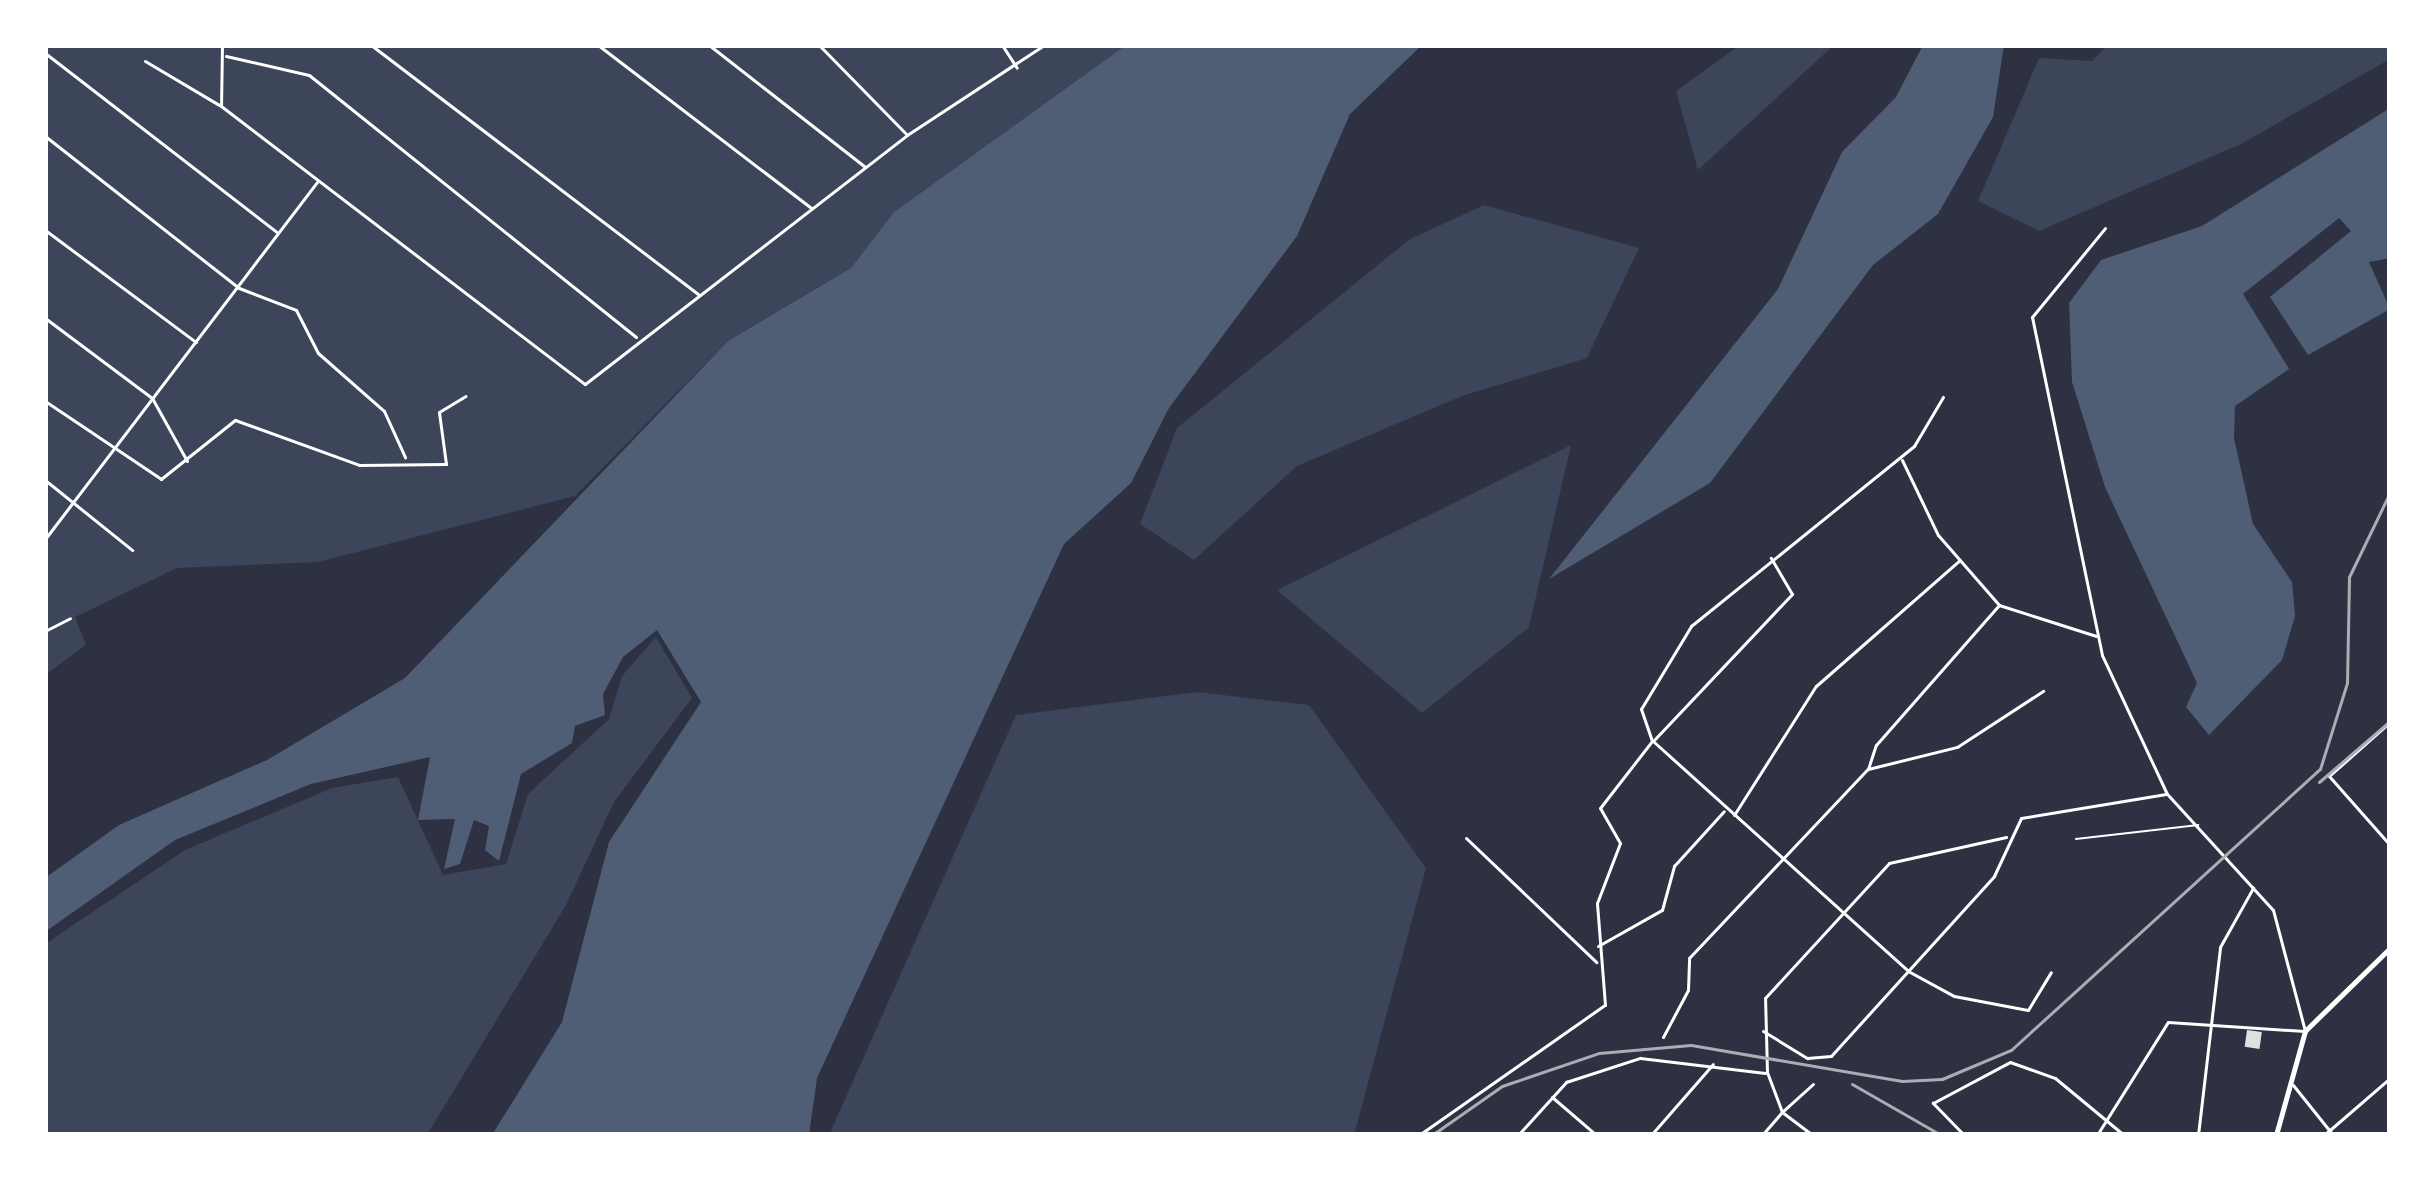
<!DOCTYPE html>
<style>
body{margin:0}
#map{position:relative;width:2435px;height:1180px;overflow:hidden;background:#2d3142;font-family:Ubuntu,sans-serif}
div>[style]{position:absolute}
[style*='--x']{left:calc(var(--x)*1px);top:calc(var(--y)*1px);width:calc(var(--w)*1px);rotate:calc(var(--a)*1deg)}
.green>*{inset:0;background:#3c4559}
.water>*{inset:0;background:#4f5d75}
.building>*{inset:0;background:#e0e0e3;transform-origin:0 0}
.service>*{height:1.5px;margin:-0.75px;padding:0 0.75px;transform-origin:0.75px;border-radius:0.75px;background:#fff}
.minor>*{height:3px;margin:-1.5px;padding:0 1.5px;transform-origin:1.5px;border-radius:1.5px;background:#fff}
.primary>*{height:4.5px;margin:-2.25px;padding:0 2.25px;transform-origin:2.25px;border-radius:2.25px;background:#fff}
.rail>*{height:3px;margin:-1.5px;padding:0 1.5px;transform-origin:1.5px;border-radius:1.5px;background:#abadb3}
span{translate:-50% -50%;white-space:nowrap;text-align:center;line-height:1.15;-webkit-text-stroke:12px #fff;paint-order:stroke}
.frame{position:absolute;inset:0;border:48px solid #fff;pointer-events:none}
</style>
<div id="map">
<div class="green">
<i style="clip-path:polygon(45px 45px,1126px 45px,894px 212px,851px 268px,728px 341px,575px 496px,318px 562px,177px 568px,75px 617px,86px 645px,45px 675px)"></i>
<i style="clip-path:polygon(1740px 45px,1834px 45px,1698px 170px,1676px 91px)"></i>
<i style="clip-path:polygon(2107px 45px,2390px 45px,2390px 59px,2241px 144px,2039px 231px,1978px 201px,2039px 58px,2092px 61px)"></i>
<i style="clip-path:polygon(1484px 205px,1639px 248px,1587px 358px,1462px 396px,1297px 466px,1194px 560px,1140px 524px,1177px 428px,1410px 239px)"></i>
<i style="clip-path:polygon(1571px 445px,1529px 627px,1422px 713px,1277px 590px)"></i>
<i style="clip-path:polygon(656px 637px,692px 698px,614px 802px,566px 905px,427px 1135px,45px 1135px,45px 944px,185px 850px,332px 788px,398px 777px,443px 875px,506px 864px,528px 794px,609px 719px,622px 676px)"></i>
<i style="clip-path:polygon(1197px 692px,1309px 705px,1426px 868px,1354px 1135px,829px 1135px,1016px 715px)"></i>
</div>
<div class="water">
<i style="clip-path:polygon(1126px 45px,1422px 45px,1350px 114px,1297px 236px,1169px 408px,1131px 483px,1064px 544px,817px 1078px,809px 1135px,492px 1135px,562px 1022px,609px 842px,701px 702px,657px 630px,623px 657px,603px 694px,605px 715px,575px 726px,572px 743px,521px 774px,499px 861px,485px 850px,489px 826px,474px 820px,460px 864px,444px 869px,455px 819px,418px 820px,430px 757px,311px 784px,175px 840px,45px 932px,45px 878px,119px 825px,267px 760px,405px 678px,728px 341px,851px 268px,894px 212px)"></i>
<i style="clip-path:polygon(1923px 45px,2004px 45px,1993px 117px,1938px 214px,1873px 265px,1710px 483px,1549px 579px,1778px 289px,1842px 152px,1896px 97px)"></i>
<i style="clip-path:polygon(2390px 108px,2390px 258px,2369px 262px,2390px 309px,2308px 355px,2270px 297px,2351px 231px,2339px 218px,2243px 294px,2289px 369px,2235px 406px,2234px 438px,2253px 524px,2292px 582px,2295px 616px,2282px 660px,2209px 735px,2186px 707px,2197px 683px,2105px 487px,2072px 382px,2069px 303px,2101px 260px,2202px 226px)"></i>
</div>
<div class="building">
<i style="left:2247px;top:1030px;width:15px;height:17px;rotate:8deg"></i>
</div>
<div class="service">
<i style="--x:2076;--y:839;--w:123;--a:-6.5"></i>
</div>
<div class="minor">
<i style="--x:222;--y:45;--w:61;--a:90.9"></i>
<i style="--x:221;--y:106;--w:458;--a:37.4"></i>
<i style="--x:585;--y:384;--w:407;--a:-37.7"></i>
<i style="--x:371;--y:45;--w:411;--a:37.3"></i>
<i style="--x:598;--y:45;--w:268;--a:37.4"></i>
<i style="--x:709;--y:45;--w:197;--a:38"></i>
<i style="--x:819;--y:45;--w:126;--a:45.6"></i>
<i style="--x:907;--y:135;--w:164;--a:-33.3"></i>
<i style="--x:1002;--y:45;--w:27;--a:57"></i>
<i style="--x:45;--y:53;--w:293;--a:37.7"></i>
<i style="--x:226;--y:56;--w:85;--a:12.9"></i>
<i style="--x:309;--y:75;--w:419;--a:38.7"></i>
<i style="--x:145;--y:61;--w:86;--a:30.7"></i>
<i style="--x:45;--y:136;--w:246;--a:38.1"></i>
<i style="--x:239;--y:288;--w:61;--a:21.1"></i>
<i style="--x:296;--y:310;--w:48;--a:62.9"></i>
<i style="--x:318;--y:353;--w:88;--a:41.3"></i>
<i style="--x:384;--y:411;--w:51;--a:65.5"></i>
<i style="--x:45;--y:230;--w:188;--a:36.6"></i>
<i style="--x:45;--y:318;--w:134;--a:36.8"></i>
<i style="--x:152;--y:398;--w:72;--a:60.9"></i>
<i style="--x:45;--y:401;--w:140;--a:33.9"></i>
<i style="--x:161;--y:479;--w:95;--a:-38.6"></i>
<i style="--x:235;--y:420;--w:132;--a:19.9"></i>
<i style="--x:359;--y:465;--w:87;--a:-0.7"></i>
<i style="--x:446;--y:464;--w:52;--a:-97.7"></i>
<i style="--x:439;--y:412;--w:31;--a:-31"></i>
<i style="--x:1902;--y:460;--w:83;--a:64.4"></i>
<i style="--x:1938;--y:535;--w:93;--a:48.9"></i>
<i style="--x:1999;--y:605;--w:102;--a:17.7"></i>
<i style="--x:45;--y:480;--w:112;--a:38.8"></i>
<i style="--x:45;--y:539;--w:449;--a:-52.7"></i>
<i style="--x:45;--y:631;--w:28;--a:-27"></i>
<i style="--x:2390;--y:722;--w:81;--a:138.5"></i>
<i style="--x:2329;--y:776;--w:92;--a:48.5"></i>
<i style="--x:1654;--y:740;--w:201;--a:-46.6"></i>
<i style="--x:1792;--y:594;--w:42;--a:-120.3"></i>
<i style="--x:1654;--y:742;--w:342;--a:42"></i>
<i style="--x:1908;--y:971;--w:52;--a:28.5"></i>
<i style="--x:1954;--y:996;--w:75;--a:10.7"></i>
<i style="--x:2028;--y:1010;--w:44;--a:-58.8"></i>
<i style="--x:1868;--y:769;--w:92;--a:-13.9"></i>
<i style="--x:1957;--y:747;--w:103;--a:-33.1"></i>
<i style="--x:1734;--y:815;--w:153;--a:-57.6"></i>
<i style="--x:1816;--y:686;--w:191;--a:-41.2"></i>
<i style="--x:1466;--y:838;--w:180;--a:43.6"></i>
<i style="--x:1598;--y:946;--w:73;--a:-29.4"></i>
<i style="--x:1662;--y:910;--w:46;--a:-74.7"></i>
<i style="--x:1674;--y:866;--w:74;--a:-47.7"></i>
<i style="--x:1763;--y:1031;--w:52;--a:31.5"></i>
<i style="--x:1807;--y:1058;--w:24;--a:-5"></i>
<i style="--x:1831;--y:1056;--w:243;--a:-47.8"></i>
<i style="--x:1994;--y:876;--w:64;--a:-65"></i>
<i style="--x:2021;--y:818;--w:147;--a:-9.4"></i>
<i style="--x:1663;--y:1037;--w:53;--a:-62"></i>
<i style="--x:1688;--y:990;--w:32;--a:-88"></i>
<i style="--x:1689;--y:958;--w:260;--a:-46.6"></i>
<i style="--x:1868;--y:769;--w:25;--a:-72"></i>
<i style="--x:1876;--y:745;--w:186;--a:-48.7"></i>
<i style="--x:1813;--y:1084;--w:42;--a:137.9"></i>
<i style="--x:1782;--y:1112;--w:39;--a:37"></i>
<i style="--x:2293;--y:1085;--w:64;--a:51.3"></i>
<i style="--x:1552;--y:1097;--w:55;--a:40.6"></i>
<i style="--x:1419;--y:1135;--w:227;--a:-35"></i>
<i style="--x:1605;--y:1005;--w:102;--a:-94.5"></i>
<i style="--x:1597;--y:903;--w:64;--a:-69"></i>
<i style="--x:1620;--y:843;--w:40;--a:-119.7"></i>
<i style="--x:1600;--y:808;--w:85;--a:-52.2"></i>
<i style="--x:1652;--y:741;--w:34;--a:-109"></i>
<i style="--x:1641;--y:709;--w:97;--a:-58.9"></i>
<i style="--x:1691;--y:626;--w:287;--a:-38.9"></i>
<i style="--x:1914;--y:446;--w:57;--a:-59.4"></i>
<i style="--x:1441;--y:1135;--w:16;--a:0"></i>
<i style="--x:1518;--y:1135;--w:72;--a:-47.8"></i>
<i style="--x:1566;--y:1082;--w:78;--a:-18"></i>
<i style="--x:1640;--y:1058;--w:126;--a:6.8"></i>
<i style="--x:1651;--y:1135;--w:94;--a:-48.9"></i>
<i style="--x:1762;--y:1135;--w:30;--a:-49"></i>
<i style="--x:1782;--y:1112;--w:43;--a:-110.6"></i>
<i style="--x:1767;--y:1072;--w:74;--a:-91.5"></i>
<i style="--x:1765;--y:998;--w:183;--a:-47.4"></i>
<i style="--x:1889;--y:863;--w:120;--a:-12.5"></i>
<i style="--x:1964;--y:1135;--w:45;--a:-134.1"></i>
<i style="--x:1933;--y:1103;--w:87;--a:-28"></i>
<i style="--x:2010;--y:1062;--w:48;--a:19.6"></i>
<i style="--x:2055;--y:1078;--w:89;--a:39.6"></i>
<i style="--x:2097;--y:1135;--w:133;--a:-57.9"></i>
<i style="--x:2168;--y:1022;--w:137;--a:3.8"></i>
<i style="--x:2305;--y:1031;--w:125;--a:-104.8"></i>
<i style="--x:2273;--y:910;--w:157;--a:-132.4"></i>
<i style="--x:2167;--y:794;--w:153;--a:-115.1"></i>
<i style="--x:2102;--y:655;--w:345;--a:-101.7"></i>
<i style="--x:2032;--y:317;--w:115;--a:-50.6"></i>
<i style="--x:2198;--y:1135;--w:189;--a:-83.3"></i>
<i style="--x:2220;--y:947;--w:68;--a:-60.8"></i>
<i style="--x:2324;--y:1135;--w:87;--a:-40.8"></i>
</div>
<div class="primary">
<i style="--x:2276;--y:1135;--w:108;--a:-74.4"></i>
<i style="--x:2305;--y:1031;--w:119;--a:-44.3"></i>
</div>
<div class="rail">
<i style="--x:2319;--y:782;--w:94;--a:-40.7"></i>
<i style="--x:1852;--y:1084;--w:103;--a:29.8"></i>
<i style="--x:1432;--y:1135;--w:85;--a:-35"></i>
<i style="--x:1502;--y:1086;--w:102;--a:-18.8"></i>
<i style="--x:1599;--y:1053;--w:92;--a:-5"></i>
<i style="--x:1691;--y:1045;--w:214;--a:9.7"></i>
<i style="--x:1902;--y:1081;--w:40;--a:-2.9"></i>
<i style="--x:1942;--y:1079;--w:75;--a:-22.8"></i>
<i style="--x:2011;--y:1050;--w:418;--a:-42.3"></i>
<i style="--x:2320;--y:769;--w:90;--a:-72.6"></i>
<i style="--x:2347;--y:683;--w:106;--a:-88.9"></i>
<i style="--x:2349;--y:577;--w:94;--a:-64.2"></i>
</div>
<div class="frame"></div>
</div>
